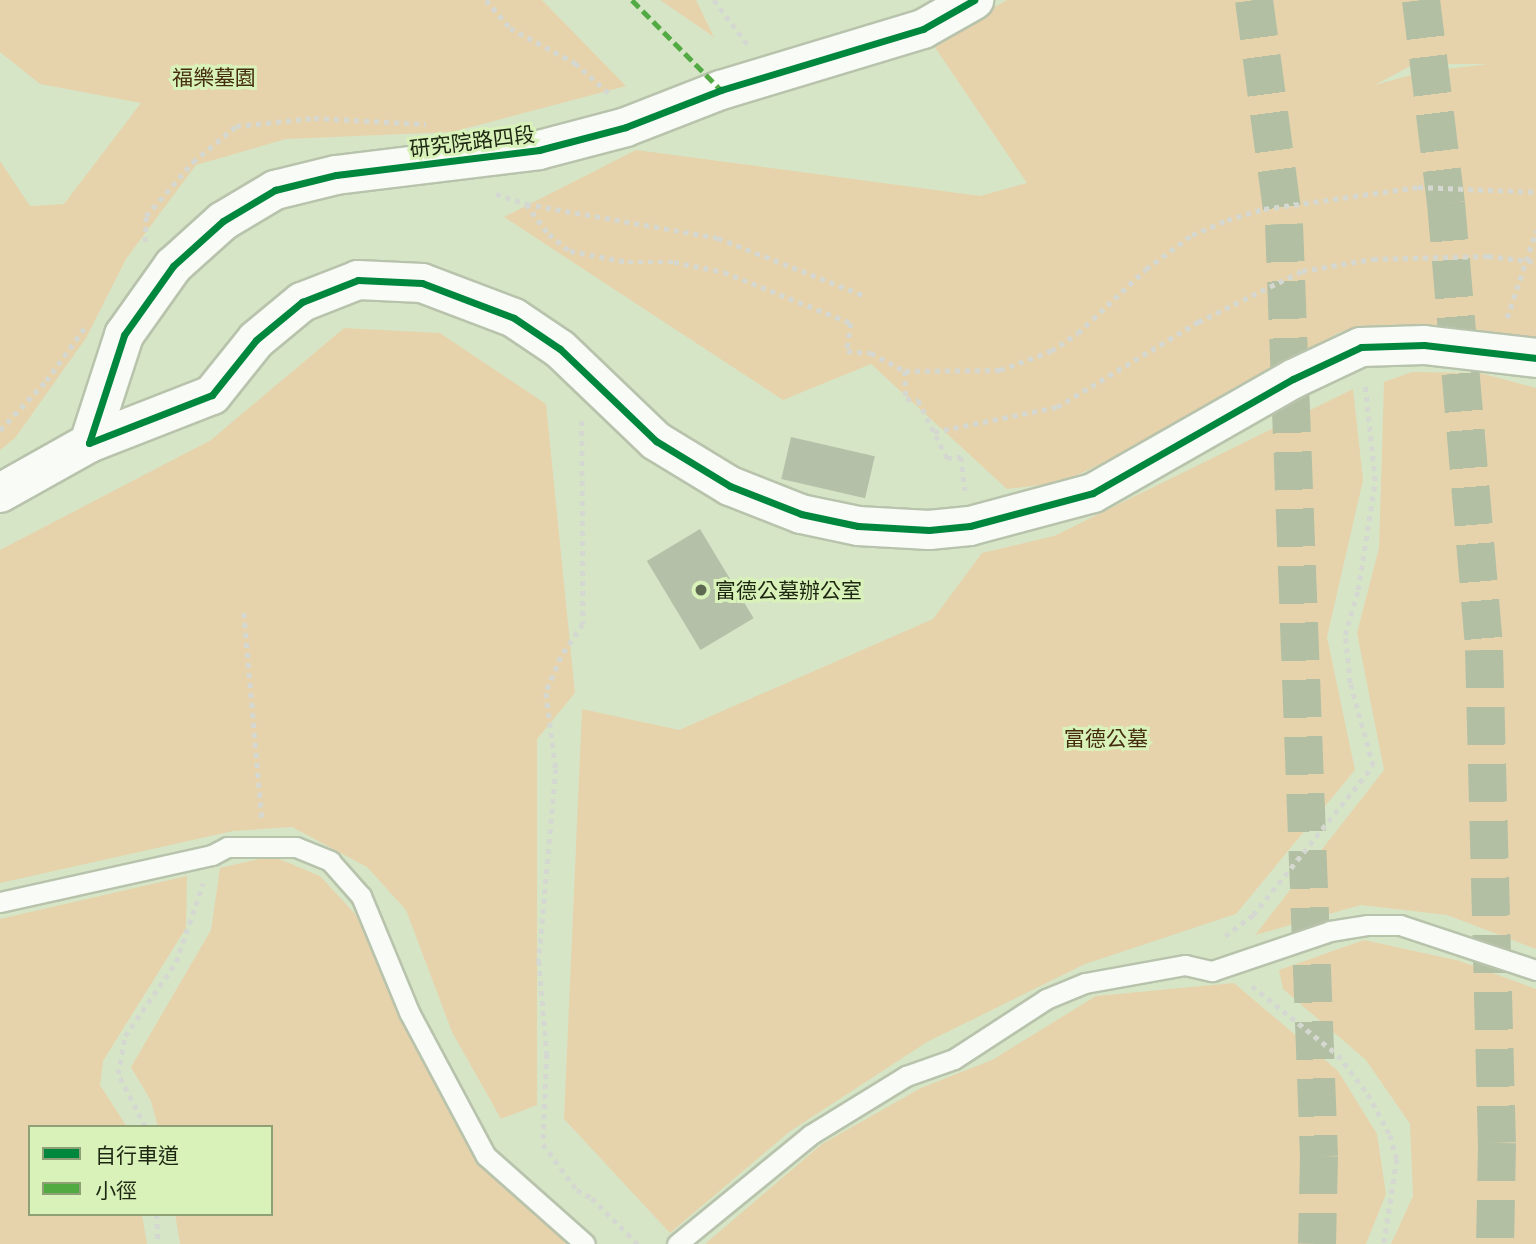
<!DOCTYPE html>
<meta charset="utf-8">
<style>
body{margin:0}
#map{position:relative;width:1536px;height:1244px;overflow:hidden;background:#d7e5c7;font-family:Manrope,"Noto Sans TC",sans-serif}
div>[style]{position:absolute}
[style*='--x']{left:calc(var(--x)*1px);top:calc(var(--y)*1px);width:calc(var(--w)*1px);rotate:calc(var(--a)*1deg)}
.green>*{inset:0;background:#e6d3ac}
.building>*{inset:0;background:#b5c0a8;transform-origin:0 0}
.trunk-tunnel>*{height:38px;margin-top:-19px;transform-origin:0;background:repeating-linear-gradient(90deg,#b2bfa3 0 38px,transparent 0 57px)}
.path>*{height:4.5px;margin-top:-2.25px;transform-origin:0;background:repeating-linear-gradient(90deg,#d4d8d0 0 5px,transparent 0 10px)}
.roads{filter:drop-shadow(2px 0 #b8c3ac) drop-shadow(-2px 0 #b8c3ac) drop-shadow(0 2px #b8c3ac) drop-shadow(0 -2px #b8c3ac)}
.service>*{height:19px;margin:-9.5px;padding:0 9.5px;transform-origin:9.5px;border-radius:9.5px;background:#f9fbf7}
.minor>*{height:38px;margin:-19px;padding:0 19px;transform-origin:19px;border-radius:19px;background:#f9fbf7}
.quiet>*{height:5px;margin-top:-2.5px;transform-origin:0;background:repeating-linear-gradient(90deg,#52aa42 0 10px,transparent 0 15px)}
.cycleway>*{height:7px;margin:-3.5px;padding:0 3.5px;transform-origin:3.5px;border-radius:3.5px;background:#00873e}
.dots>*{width:19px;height:19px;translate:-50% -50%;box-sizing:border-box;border:4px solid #d8f2ba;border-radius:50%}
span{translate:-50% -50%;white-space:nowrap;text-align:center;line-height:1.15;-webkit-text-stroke:6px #d8f2ba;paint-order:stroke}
.park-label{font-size:21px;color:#452c0e}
.street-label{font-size:21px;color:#1d2611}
.poi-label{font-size:21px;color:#1d2611}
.left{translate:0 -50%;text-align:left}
.legend{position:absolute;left:28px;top:1125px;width:245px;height:91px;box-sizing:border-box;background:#d8f2ba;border:2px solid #8da076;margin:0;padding:9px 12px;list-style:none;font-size:21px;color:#1d2611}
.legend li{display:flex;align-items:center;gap:14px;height:35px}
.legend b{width:35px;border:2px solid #8da076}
</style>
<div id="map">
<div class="green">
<i style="clip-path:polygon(0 0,542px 0,626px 86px,452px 132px,286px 139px,196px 165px,126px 259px,86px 338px,15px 438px,0 450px,0 161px,30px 206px,64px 204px,141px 103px,40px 84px,0 52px)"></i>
<i style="clip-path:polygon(660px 0,696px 0,714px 37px)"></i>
<i style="clip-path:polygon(evenodd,1007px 0,1536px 0,1536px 340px,1504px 334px,1340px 332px,1154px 438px,1063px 482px,1007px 489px,871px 364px,783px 400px,504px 217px,636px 150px,980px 196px,1027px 183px,932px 43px,1007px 0,1414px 64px,1488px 64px,1422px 72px,1375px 85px,1414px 64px)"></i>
<i style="clip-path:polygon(344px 328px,440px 333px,546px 404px,575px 693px,537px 739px,537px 1105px,501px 1119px,452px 1032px,406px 910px,367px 867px,292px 827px,233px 831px,0 883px,0 550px,211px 440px)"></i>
<i style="clip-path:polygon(1412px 372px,1480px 373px,1536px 388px,1536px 949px,1447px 915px,1361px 905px,1255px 935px,1384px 770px,1357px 633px,1379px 548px,1384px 382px)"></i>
<i style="clip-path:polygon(1353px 389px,1363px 480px,1327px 637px,1355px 770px,1236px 914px,1085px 964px,927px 1042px,789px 1132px,670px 1233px,564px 1119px,582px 709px,679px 730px,933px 619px,982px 553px,1054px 536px)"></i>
<i style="clip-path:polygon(272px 856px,320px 876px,356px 915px,463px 1138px,513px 1195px,573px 1244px,180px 1244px,175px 1214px,271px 1214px,271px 1127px,158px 1127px,151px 1101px,131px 1067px,211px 930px,220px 868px)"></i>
<i style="clip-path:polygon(187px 876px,186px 928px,103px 1061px,100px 1085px,127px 1127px,30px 1127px,30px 1214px,142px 1214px,147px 1244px,0 1244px,0 919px)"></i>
<i style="clip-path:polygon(1364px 940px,1460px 961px,1536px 989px,1536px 1244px,1391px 1244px,1413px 1196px,1410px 1124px,1366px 1060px,1283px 989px,1279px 970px)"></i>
<i style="clip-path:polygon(1234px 983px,1338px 1071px,1377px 1134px,1386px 1194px,1366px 1244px,705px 1244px,822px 1144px,921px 1088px,992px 1060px,1096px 996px)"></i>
</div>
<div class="building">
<i style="left:791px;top:437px;width:86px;height:43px;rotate:13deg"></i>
<i style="left:700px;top:529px;width:104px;height:62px;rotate:59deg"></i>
</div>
<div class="trunk-tunnel">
<i style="--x:1254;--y:0;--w:226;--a:82.4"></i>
<i style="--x:1284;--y:224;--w:933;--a:87.85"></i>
<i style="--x:1319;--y:1156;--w:88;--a:91.3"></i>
<i style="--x:1421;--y:0;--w:205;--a:83"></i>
<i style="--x:1446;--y:203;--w:449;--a:85.1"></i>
<i style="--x:1484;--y:650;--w:493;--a:88.5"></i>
<i style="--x:1497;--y:1143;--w:101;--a:91.1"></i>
</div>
<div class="path">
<i style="--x:486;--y:0;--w:37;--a:49"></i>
<i style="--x:510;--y:28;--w:74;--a:28.3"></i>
<i style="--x:575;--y:63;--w:48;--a:41.6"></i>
<i style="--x:714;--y:0;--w:56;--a:52.9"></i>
<i style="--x:496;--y:194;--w:32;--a:18"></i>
<i style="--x:526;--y:204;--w:195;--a:10"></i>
<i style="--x:718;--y:238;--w:156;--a:21.5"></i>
<i style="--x:526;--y:204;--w:38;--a:53"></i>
<i style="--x:549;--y:234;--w:27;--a:39"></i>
<i style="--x:570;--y:251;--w:59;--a:10.7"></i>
<i style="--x:628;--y:262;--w:46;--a:0"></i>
<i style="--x:674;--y:262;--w:51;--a:11.3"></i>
<i style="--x:724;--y:272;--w:137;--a:21.9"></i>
<i style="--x:851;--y:323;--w:28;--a:98"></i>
<i style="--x:847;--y:351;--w:24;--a:5"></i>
<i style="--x:871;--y:353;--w:38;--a:28"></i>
<i style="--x:905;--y:371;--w:28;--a:88"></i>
<i style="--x:906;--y:399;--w:12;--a:5"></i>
<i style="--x:918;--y:400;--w:65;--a:63.4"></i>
<i style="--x:947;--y:458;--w:14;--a:-4"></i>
<i style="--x:961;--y:457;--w:34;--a:83"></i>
<i style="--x:145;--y:242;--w:26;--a:-88"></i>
<i style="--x:146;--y:216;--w:72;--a:-49"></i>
<i style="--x:193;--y:162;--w:56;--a:-39.9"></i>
<i style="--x:236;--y:126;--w:78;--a:-5.9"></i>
<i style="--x:314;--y:118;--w:112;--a:3.1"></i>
<i style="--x:1507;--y:318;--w:92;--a:-71.6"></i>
<i style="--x:905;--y:371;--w:95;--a:-0.6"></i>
<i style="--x:1000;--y:370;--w:54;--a:-20.4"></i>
<i style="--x:1051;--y:351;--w:32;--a:-34"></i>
<i style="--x:1078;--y:333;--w:93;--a:-43.3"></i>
<i style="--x:1146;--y:269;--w:57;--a:-36.5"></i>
<i style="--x:1192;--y:235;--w:38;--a:-23"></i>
<i style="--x:1227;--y:220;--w:39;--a:-17"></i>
<i style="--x:1264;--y:209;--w:156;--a:-8.1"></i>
<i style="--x:1418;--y:187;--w:118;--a:2.4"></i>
<i style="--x:582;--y:421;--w:203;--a:89.7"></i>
<i style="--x:583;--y:624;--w:40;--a:124"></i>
<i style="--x:561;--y:657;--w:39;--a:113"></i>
<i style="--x:546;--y:693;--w:77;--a:82.5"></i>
<i style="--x:556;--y:769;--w:193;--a:95.1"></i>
<i style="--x:539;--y:961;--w:93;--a:85.1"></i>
<i style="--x:547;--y:1054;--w:90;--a:92.5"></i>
<i style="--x:543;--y:1144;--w:57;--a:53.5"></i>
<i style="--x:577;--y:1190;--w:17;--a:28"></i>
<i style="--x:592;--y:1198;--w:65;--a:45"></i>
<i style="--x:0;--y:430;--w:67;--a:-46.8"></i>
<i style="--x:46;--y:381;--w:68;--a:-54"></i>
<i style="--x:934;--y:432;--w:126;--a:-11.5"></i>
<i style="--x:1057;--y:407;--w:165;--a:-31.1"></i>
<i style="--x:1198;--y:322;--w:116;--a:-26.1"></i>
<i style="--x:1302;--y:271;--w:72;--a:-9.6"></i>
<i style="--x:1373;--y:259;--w:115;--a:-1.5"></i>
<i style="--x:1488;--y:256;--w:48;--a:7.1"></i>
<i style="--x:244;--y:613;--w:208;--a:85"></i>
<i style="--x:1225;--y:936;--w:35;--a:-37"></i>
<i style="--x:1253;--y:915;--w:191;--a:-51.2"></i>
<i style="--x:1373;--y:766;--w:86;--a:-105.5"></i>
<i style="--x:1350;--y:683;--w:48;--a:-95.9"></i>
<i style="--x:1345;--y:635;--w:47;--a:-73.9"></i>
<i style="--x:1358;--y:590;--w:110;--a:-81.1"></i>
<i style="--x:1375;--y:481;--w:96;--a:-96"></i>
<i style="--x:1252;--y:986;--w:110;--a:38.7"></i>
<i style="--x:1338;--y:1055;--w:49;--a:52.4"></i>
<i style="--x:1368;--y:1094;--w:47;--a:61.8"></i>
<i style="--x:1390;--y:1135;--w:25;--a:74"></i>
<i style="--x:1397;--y:1159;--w:86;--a:98.7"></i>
<i style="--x:145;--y:1127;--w:59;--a:-117"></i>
<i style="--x:118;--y:1074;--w:39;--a:-80"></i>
<i style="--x:125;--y:1036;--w:90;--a:-55.4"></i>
<i style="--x:176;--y:962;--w:83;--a:-71.1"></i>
<i style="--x:157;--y:1214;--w:30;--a:88"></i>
</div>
<div class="roads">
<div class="service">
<i style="--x:0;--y:902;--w:217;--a:-12.5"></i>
<i style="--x:212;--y:855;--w:17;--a:-28"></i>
<i style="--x:227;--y:847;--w:69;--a:0"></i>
<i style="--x:296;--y:847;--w:37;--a:22"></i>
<i style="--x:330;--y:861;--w:47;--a:48.5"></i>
<i style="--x:361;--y:896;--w:126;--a:67.5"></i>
<i style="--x:409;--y:1012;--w:163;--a:61.9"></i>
<i style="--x:486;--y:1156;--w:132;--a:41.6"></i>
<i style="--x:677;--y:1244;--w:172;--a:-39.3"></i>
<i style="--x:810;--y:1135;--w:113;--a:-31.6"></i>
<i style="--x:906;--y:1076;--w:51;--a:-19.5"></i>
<i style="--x:954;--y:1059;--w:110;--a:-33.1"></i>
<i style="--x:1046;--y:999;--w:42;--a:-22.3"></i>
<i style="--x:1085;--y:983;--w:102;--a:-10.2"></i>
<i style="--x:1185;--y:965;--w:28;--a:13"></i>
<i style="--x:1212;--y:971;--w:125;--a:-18.7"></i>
<i style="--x:1330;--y:931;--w:37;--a:-9"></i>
<i style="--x:1367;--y:925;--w:33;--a:0"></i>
<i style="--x:1400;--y:925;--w:143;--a:18.3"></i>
</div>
<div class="minor">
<i style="--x:89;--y:443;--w:114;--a:-72"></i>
<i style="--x:124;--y:335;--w:85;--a:-54.6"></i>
<i style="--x:173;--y:266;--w:67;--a:-42"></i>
<i style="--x:223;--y:221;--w:61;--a:-30.8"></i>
<i style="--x:275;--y:190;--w:63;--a:-13.8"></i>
<i style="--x:336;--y:175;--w:205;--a:-7"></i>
<i style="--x:539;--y:150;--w:90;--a:-14.8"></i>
<i style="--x:626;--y:127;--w:102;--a:-21.3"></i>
<i style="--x:721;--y:90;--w:211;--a:-16.8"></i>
<i style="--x:923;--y:29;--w:59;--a:-29.6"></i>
<i style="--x:0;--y:493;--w:102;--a:-29.3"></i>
<i style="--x:89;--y:443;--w:132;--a:-21.3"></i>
<i style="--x:212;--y:395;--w:70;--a:-51.3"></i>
<i style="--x:256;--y:340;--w:60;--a:-39.6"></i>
<i style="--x:302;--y:302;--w:60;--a:-21.4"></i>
<i style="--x:358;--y:280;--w:64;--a:2.7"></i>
<i style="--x:422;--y:283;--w:98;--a:20.8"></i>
<i style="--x:514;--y:318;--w:55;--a:34"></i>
<i style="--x:560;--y:349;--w:133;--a:43.8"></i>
<i style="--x:656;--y:441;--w:87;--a:31.3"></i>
<i style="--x:730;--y:486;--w:76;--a:21.5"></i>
<i style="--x:801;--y:514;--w:58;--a:11.9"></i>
<i style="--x:858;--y:526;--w:71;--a:3.2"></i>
<i style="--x:929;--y:530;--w:41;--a:-5.6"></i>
<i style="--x:970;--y:526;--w:127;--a:-15"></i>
<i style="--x:1093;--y:493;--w:230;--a:-29.7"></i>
<i style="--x:1293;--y:379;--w:75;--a:-25.2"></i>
<i style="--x:1361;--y:347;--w:63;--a:-1.8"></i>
<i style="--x:1424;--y:345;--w:113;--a:6.6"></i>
</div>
</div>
<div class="quiet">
<i style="--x:632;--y:0;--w:127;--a:45.3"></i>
</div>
<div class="cycleway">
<i style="--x:89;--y:443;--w:132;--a:-21.3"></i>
<i style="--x:212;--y:395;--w:70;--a:-51.3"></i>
<i style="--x:256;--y:340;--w:60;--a:-39.6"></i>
<i style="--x:302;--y:302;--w:60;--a:-21.4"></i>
<i style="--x:358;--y:280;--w:64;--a:2.7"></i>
<i style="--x:422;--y:283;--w:98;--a:20.8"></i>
<i style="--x:514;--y:318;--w:55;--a:34"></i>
<i style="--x:560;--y:349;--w:133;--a:43.8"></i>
<i style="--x:656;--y:441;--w:87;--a:31.3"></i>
<i style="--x:730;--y:486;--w:76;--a:21.5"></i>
<i style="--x:801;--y:514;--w:58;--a:11.9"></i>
<i style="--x:858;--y:526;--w:71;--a:3.2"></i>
<i style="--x:929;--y:530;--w:41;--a:-5.6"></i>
<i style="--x:970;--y:526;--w:127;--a:-15"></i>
<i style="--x:1093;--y:493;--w:230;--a:-29.7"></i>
<i style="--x:1293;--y:379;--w:75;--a:-25.2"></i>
<i style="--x:1361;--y:347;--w:63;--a:-1.8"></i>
<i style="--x:1424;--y:345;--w:113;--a:6.6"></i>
<i style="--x:89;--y:443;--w:114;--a:-72"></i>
<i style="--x:124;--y:335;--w:85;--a:-54.6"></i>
<i style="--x:173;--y:266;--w:67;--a:-42"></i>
<i style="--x:223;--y:221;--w:61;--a:-30.8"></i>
<i style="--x:275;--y:190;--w:63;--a:-13.8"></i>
<i style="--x:336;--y:175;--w:205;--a:-7"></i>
<i style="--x:539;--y:150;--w:90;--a:-14.8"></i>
<i style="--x:626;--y:127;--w:102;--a:-21.3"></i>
<i style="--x:721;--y:90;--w:211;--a:-16.8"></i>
<i style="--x:923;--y:29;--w:59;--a:-29.6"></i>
</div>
<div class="dots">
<i style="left:701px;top:590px;background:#5e6951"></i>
</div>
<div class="park-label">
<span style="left:214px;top:77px">福樂墓園</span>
<span style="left:1106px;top:738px">富德公墓</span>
</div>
<div class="street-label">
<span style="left:472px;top:141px;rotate:-7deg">研究院路四段</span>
</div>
<div class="poi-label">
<span class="left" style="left:715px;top:590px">富德公墓辦公室</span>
</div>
<ul class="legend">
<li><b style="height:9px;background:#00873e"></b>自行車道</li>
<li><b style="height:9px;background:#52aa42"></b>小徑</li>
</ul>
</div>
